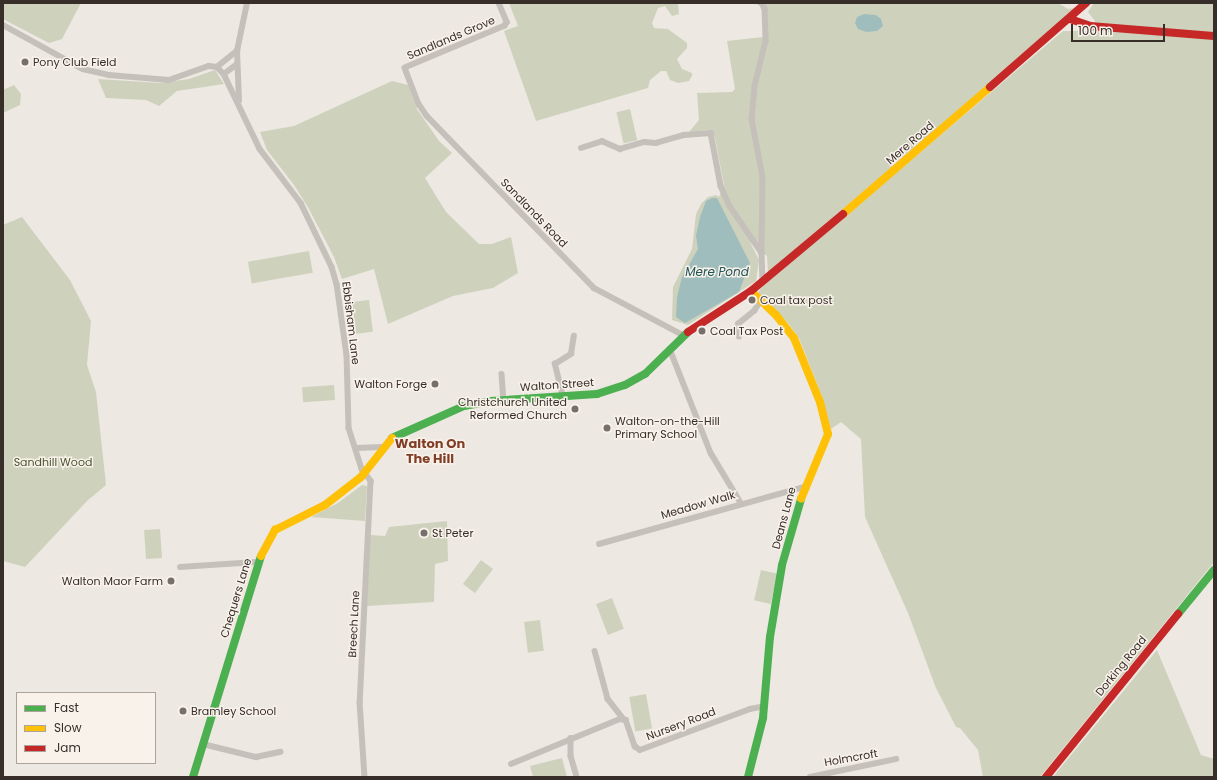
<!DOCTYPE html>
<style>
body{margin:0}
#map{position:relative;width:1217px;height:780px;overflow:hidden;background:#ede8e2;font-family:Poppins,sans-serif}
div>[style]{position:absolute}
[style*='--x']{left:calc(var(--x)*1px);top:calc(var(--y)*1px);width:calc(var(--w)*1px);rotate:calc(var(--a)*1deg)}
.green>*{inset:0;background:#ced2bd;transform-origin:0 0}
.water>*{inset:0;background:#9fbdbd}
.street>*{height:5.5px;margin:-2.75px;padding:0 2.75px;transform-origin:2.75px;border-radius:2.75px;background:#c6c0bb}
.fast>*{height:8px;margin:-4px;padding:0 4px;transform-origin:4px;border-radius:4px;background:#4caf50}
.slow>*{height:8px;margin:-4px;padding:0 4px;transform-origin:4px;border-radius:4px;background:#ffc107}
.jam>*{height:8px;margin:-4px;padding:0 4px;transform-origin:4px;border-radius:4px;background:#c62828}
.dots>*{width:11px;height:11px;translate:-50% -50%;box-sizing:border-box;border:2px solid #f9f2ea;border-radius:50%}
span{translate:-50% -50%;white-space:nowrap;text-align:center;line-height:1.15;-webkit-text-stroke:3px #f9f2ea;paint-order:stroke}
.street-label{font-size:11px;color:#372e29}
.poi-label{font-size:11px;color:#372e29}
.left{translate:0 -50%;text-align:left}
.right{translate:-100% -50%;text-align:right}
.park-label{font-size:11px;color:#46542e}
.water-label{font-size:12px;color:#215357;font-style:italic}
.quarter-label{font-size:13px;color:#823d26;font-weight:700}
.frame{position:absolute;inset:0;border:4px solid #372e29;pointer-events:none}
.legend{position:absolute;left:16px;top:692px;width:140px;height:72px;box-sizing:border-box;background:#f9f2ea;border:1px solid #aba49d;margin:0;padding:5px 7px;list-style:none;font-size:12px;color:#372e29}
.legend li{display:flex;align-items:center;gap:8px;height:20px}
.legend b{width:20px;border:1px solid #aba49d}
.scale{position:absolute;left:1071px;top:24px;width:94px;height:18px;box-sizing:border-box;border:2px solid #372e29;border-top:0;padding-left:5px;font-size:12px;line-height:14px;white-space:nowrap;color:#372e29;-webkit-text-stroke:3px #f9f2ea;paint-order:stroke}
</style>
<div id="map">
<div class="green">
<i style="clip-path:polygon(3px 3px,81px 3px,62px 39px,49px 43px,3px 19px)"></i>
<i style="clip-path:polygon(509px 3px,678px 3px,679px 14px,672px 16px,665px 6px,658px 8px,652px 23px,654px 28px,668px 29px,687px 43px,687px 48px,677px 59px,682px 69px,692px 73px,692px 76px,689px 81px,678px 83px,670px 80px,666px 71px,661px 71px,650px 80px,648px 88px,536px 121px,504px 31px,518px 26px)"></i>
<i style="clip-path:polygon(755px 3px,1058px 3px,1068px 9px,1075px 8px,1052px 30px,768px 273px,767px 256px,750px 242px,759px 260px,756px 281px,688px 325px,672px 320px,673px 287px,692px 249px,696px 214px,701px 204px,708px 197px,716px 195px,719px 197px,724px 185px,715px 138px,710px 130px,689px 132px,699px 120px,697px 93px,732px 92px,735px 89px,727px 41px,763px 37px,765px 9px)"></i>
<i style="clip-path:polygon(1094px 3px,1214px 3px,1214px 562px,1040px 777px,983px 777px,978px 750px,960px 728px,956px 727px,936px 688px,908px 613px,865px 517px,861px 439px,841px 422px,831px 429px,821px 394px,799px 338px,788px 323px,758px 293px,761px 288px,1063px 31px,1091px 31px,1095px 21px,1088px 12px)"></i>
<i style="clip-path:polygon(215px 70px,224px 84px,177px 91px,159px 106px,146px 100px,106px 98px,98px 79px,160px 83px,189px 79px)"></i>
<i style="clip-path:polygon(392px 81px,408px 85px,417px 109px,439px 141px,452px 153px,425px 178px,446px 212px,479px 244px,492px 244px,511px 237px,518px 273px,493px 288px,453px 296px,388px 324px,374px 269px,342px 279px,334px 257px,309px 209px,294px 185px,267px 150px,260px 132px,294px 126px)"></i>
<i style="clip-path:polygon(14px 85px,21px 94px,20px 105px,3px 113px,3px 90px)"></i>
<i style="left:630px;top:109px;width:32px;height:14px;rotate:77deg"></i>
<i style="clip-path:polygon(22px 217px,70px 280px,91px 321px,87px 365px,96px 392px,106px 485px,87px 501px,25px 567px,3px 561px,3px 225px)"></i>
<i style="left:309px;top:251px;width:22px;height:62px;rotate:80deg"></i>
<i style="left:369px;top:300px;width:32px;height:17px;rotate:83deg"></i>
<i style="left:334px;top:385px;width:15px;height:32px;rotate:86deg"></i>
<i style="clip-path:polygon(362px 485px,367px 486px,365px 521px,311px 517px,338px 503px)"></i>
<i style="clip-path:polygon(447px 521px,448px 561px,435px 564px,434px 602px,367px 606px,370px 535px,385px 536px,389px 527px)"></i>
<i style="left:160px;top:529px;width:29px;height:16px;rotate:86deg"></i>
<i style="left:481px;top:560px;width:15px;height:30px;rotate:37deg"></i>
<i style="left:761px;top:570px;width:17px;height:31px;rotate:13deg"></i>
<i style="left:612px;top:598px;width:33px;height:17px;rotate:69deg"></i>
<i style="left:540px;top:620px;width:31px;height:16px;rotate:83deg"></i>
<i style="clip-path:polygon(1157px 650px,1201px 755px,1214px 759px,1214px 777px,1053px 777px)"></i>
<i style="left:646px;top:694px;width:35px;height:17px;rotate:80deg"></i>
<i style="clip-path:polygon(562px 758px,567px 777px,533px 777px,530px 766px)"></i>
</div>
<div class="water">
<i style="clip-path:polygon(864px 14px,876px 15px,881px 19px,883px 26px,877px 31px,866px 32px,858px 29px,855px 23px,857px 17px)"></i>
<i style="clip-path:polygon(712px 198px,717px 198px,750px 263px,739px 292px,685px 323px,676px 317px,677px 297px,682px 277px,698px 249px,696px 236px,700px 217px,706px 201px)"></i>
</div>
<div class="street">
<i style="--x:499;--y:3;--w:21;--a:67"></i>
<i style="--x:507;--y:22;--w:4;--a:117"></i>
<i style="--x:505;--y:26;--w:108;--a:157.2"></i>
<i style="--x:405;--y:68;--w:39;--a:69"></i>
<i style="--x:419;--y:104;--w:14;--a:56"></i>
<i style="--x:427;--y:116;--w:240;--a:45.8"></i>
<i style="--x:594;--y:288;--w:101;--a:27.8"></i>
<i style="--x:762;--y:3;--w:7;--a:63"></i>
<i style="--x:765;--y:9;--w:32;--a:88"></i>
<i style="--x:766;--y:41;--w:46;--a:103.7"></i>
<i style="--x:755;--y:86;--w:33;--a:95"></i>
<i style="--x:752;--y:119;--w:59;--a:79.3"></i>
<i style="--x:763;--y:177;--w:76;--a:90.8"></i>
<i style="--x:3;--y:25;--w:91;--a:28.8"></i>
<i style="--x:83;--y:69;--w:27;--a:13"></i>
<i style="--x:109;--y:75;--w:60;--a:4.8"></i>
<i style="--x:169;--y:80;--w:42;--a:-19.3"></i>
<i style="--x:209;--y:66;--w:8;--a:7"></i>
<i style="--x:217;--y:67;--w:10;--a:45"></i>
<i style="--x:224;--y:74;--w:83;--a:64.4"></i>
<i style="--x:260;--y:149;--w:68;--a:52.8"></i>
<i style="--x:301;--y:203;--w:71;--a:64.2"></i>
<i style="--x:332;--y:267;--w:18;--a:74"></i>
<i style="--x:337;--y:284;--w:72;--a:82"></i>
<i style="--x:347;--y:355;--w:73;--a:88.4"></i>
<i style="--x:349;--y:428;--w:43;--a:72.4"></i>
<i style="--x:362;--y:469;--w:15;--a:53"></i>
<i style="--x:371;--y:481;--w:221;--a:92.8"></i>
<i style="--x:360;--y:702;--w:75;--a:86.2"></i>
<i style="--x:217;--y:67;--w:26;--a:-39"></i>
<i style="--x:224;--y:74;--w:15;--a:-37"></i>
<i style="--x:239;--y:101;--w:50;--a:-92.3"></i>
<i style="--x:237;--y:51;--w:49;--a:-78.2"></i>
<i style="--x:581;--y:148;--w:22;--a:-18"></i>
<i style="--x:602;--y:141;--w:20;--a:24"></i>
<i style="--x:620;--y:149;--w:25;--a:-16"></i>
<i style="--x:644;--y:142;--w:12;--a:5"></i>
<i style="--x:656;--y:143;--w:29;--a:-16"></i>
<i style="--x:684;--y:135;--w:27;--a:-4"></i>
<i style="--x:711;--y:133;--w:54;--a:79.3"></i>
<i style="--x:721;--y:186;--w:22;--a:66"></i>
<i style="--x:730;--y:206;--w:57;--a:55.8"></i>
<i style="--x:762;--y:253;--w:28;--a:88"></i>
<i style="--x:739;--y:337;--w:13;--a:-94"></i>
<i style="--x:738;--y:324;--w:21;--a:-39"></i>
<i style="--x:754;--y:311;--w:11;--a:-56"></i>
<i style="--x:670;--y:349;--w:112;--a:68.5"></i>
<i style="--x:711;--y:453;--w:58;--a:59"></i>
<i style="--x:502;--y:374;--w:26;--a:86"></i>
<i style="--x:563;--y:397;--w:34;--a:-104"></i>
<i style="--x:555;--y:364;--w:19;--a:-32"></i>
<i style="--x:571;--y:354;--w:18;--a:-81"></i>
<i style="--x:356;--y:448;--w:27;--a:-2"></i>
<i style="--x:599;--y:544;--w:213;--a:-15.5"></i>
<i style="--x:180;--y:567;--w:78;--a:-3.7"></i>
<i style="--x:595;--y:651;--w:50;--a:74.8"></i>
<i style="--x:608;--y:699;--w:24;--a:52"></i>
<i style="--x:571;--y:738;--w:18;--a:90"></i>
<i style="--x:571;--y:756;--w:22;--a:74"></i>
<i style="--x:203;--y:744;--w:55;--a:13.8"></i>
<i style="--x:256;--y:757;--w:25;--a:-12"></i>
<i style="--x:511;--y:764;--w:118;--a:-22.4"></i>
<i style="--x:620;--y:719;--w:6;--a:9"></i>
<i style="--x:626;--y:720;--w:28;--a:71"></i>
<i style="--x:635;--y:746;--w:6;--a:39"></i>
<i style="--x:640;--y:750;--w:117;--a:-20.4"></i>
<i style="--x:750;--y:709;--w:15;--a:-11"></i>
<i style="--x:810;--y:777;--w:88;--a:-11.8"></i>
</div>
<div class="fast">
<i style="--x:392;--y:438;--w:79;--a:-24"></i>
<i style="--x:464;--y:406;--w:27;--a:-10"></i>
<i style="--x:491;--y:401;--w:106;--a:-3.8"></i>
<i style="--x:597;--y:394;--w:29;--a:-18"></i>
<i style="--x:625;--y:385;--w:23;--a:-29"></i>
<i style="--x:645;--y:374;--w:60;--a:-44.3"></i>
<i style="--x:1178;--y:614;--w:57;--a:-50.7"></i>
<i style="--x:193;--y:777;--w:231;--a:-72.9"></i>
<i style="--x:748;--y:777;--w:61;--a:-75.7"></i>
<i style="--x:763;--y:718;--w:81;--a:-85.1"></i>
<i style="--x:770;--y:637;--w:73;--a:-80.5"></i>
<i style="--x:782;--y:565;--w:69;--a:-73.9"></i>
</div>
<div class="slow">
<i style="--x:843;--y:214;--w:194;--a:-40.8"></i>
<i style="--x:751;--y:291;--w:35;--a:44"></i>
<i style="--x:776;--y:315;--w:29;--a:52"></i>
<i style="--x:794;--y:338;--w:69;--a:67.9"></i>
<i style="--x:820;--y:402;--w:33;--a:76"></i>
<i style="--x:828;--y:434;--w:70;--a:112.6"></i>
<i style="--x:261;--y:556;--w:30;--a:-62"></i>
<i style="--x:275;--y:530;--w:56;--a:-26.6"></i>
<i style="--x:325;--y:505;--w:46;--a:-37.9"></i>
<i style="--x:361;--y:477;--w:50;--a:-51.5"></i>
</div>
<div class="jam">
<i style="--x:1070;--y:19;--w:21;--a:19"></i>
<i style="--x:1090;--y:26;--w:124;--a:4.6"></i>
<i style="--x:990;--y:87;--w:128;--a:-41.2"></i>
<i style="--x:688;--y:332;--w:75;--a:-33.1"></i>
<i style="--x:751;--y:291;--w:120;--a:-39.9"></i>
<i style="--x:1046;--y:777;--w:210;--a:-51"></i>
</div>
<div class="dots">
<i style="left:25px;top:62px;background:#776f6a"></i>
<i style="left:752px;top:300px;background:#776f6a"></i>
<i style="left:702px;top:331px;background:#776f6a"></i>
<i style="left:435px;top:384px;background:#776f6a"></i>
<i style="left:575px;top:409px;background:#776f6a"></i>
<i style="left:607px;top:428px;background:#776f6a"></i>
<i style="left:424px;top:533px;background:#776f6a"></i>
<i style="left:171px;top:581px;background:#776f6a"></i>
<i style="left:183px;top:711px;background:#776f6a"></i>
</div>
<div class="street-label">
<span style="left:451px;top:38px;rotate:-23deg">Sandlands Grove</span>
<span style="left:910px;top:143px;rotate:-41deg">Mere Road</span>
<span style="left:534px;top:213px;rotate:46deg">Sandlands Road</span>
<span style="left:351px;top:323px;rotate:83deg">Ebbisham Lane</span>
<span style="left:557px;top:385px;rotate:-4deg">Walton Street</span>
<span style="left:698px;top:505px;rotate:-16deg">Meadow Walk</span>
<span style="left:784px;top:518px;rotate:-75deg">Deans Lane</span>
<span style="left:236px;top:598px;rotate:-73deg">Chequers Lane</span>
<span style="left:354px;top:624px;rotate:-87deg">Breech Lane</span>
<span style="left:1121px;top:666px;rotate:-51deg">Dorking Road</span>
<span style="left:681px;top:724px;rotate:-21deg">Nursery Road</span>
<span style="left:851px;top:758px;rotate:-10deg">Holmcroft</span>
</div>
<div class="poi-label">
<span class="left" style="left:33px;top:62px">Pony Club Field</span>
<span class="left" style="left:760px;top:300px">Coal tax post</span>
<span class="left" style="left:710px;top:331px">Coal Tax Post</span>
<span class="right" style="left:427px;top:384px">Walton Forge</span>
<span class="right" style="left:567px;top:409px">Christchurch United<br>Reformed Church</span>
<span class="left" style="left:615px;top:428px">Walton-on-the-Hill<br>Primary School</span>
<span class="left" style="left:432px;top:533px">St Peter</span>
<span class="right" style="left:163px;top:581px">Walton Maor Farm</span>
<span class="left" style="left:191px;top:711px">Bramley School</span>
</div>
<div class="park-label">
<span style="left:53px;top:462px">Sandhill Wood</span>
</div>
<div class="water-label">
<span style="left:717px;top:272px">Mere Pond</span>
</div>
<div class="quarter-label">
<span style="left:430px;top:452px">Walton On<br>The Hill</span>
</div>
<div class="frame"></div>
<ul class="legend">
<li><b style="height:5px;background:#4caf50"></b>Fast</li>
<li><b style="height:5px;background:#ffc107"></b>Slow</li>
<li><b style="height:5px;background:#c62828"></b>Jam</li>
</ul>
<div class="scale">100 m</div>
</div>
